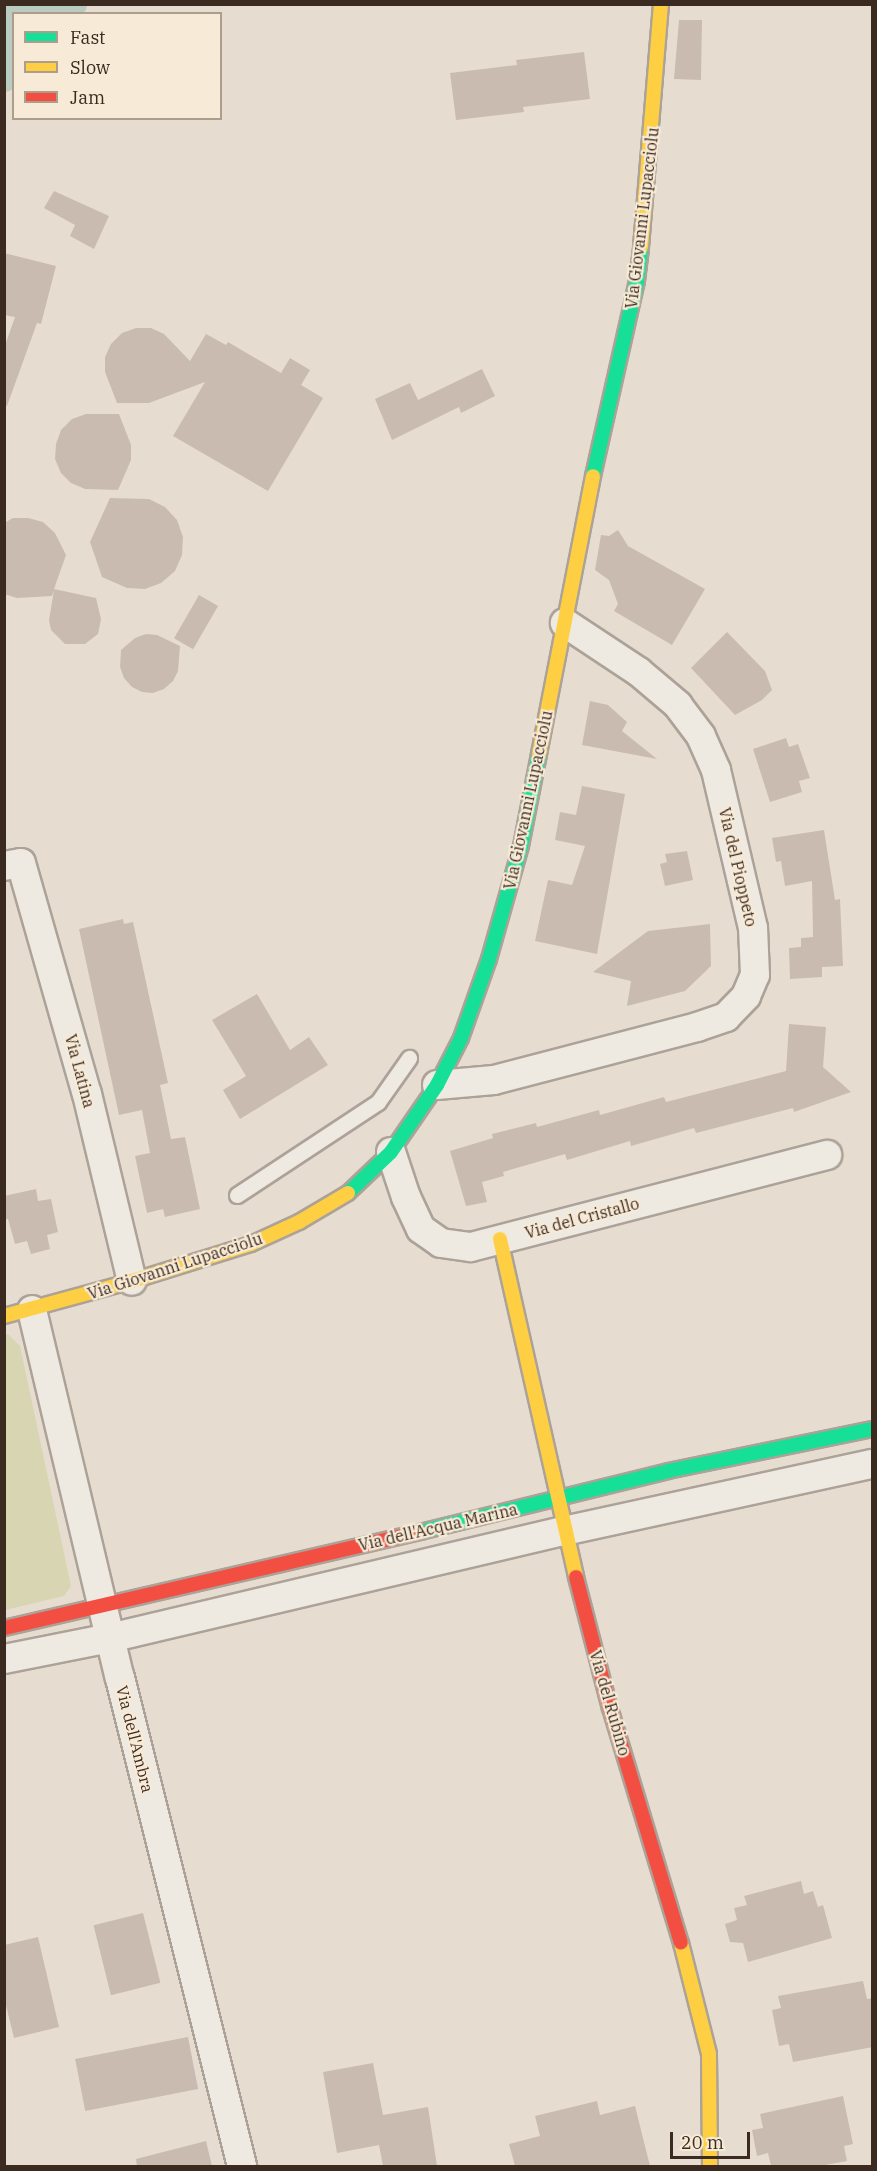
<!DOCTYPE html>
<style>
body{margin:0}
#map{position:relative;width:877px;height:2171px;overflow:hidden;background:#e6ddd0;font-family:"IBM Plex Serif",serif}
div>[style]{position:absolute}
[style*='--x']{left:calc(var(--x)*1px);top:calc(var(--y)*1px);width:calc(var(--w)*1px);rotate:calc(var(--a)*1deg)}
.green>*{inset:0;background:#d8d5b2}
.canal>*{height:28px;margin:-14px;padding:0 14px;transform-origin:14px;border-radius:14px;background:#bacbbf}
.river>*{height:48px;margin:-24px;padding:0 24px;transform-origin:24px;border-radius:24px;background:#bacbbf}
.building>*{inset:0;background:#cabbb0;transform-origin:0 0}
.roads{filter:drop-shadow(2px 0 #aca298) drop-shadow(-2px 0 #aca298) drop-shadow(0 2px #aca298) drop-shadow(0 -2px #aca298)}
.lane>*{height:15px;margin:-7.5px;padding:0 7.5px;transform-origin:7.5px;border-radius:7.5px;background:#eee9e1}
.street>*{height:28px;margin:-14px;padding:0 14px;transform-origin:14px;border-radius:14px;background:#eee9e1}
.fast>*{height:14px;margin:-7px;padding:0 7px;transform-origin:7px;border-radius:7px;background:#16e098}
.slow>*{height:14px;margin:-7px;padding:0 7px;transform-origin:7px;border-radius:7px;background:#ffcf43}
.jam>*{height:14px;margin:-7px;padding:0 7px;transform-origin:7px;border-radius:7px;background:#f24e42}
span{translate:-50% -50%;white-space:nowrap;text-align:center;line-height:1.15;-webkit-text-stroke:4.5px #f7ead6;paint-order:stroke}
.street-label{font-size:16px;color:#3b2a1f}
.frame{position:absolute;inset:0;border:6px solid #3b2a1f;pointer-events:none}
.legend{position:absolute;left:12px;top:12px;width:210px;height:108px;box-sizing:border-box;background:#f7ead6;border:2px solid #ac9d8d;margin:0;padding:8px 10px;list-style:none;font-size:18px;color:#3b2a1f}
.legend li{display:flex;align-items:center;gap:12px;height:30px}
.legend b{width:30px;border:2px solid #ac9d8d}
.scale{position:absolute;left:670px;top:2132px;width:80px;height:27px;box-sizing:border-box;border:3px solid #3b2a1f;border-top:0;padding-left:8px;font-size:18px;line-height:21px;white-space:nowrap;color:#3b2a1f;-webkit-text-stroke:4px #f7ead6;paint-order:stroke}
</style>
<div id="map">
<div class="green">
<i style="clip-path:polygon(5px 1334px,8px 1334px,20px 1346px,71px 1586px,64px 1596px,5px 1610px)"></i>
</div>
<div class="canal">
<i style="--x:4;--y:9;--w:7;--a:-45"></i>
<i style="--x:65;--y:14;--w:13;--a:-51"></i>
<i style="--x:4;--y:78;--w:14;--a:-45"></i>
</div>
<div class="river">
<i style="--x:36;--y:14;--w:13;--a:-51"></i>
<i style="--x:4;--y:46;--w:13;--a:-42"></i>
</div>
<div class="building">
<i style="clip-path:polygon(679px 20px,702px 20px,701px 80px,674px 79px)"></i>
<i style="clip-path:polygon(584px 52px,590px 99px,523px 107px,524px 112px,456px 120px,450px 73px,517px 65px,516px 60px)"></i>
<i style="clip-path:polygon(54px 191px,109px 216px,94px 249px,70px 236px,75px 225px,44px 208px)"></i>
<i style="clip-path:polygon(4px 253px,56px 266px,41px 324px,37px 323px,7px 406px,4px 405px,4px 348px,15px 317px,4px 315px)"></i>
<i style="clip-path:polygon(136px 328px,151px 328px,164px 334px,190px 361px,206px 334px,226px 345px,228px 342px,281px 373px,290px 358px,310px 370px,301px 385px,323px 398px,268px 491px,173px 436px,205px 382px,149px 403px,117px 403px,105px 372px,105px 357px,111px 344px,122px 333px)"></i>
<i style="clip-path:polygon(482px 369px,495px 396px,461px 413px,459px 407px,392px 440px,375px 399px,410px 383px,418px 400px)"></i>
<i style="clip-path:polygon(86px 414px,119px 414px,131px 445px,131px 460px,118px 490px,85px 489px,71px 483px,61px 473px,55px 459px,56px 444px,61px 430px,72px 419px)"></i>
<i style="clip-path:polygon(110px 498px,149px 499px,165px 507px,177px 520px,183px 537px,182px 555px,175px 571px,161px 583px,145px 589px,127px 588px,102px 577px,90px 542px)"></i>
<i style="clip-path:polygon(13px 518px,28px 518px,43px 522px,55px 533px,66px 555px,54px 589px,96px 598px,101px 619px,98px 634px,85px 644px,65px 644px,51px 630px,49px 620px,54px 590px,52px 596px,17px 598px,4px 594px,4px 523px)"></i>
<i style="clip-path:polygon(618px 530px,628px 546px,705px 589px,672px 645px,614px 611px,618px 604px,609px 580px,595px 570px,601px 535px,609px 536px)"></i>
<i style="left:199px;top:595px;width:22px;height:50px;rotate:30deg"></i>
<i style="clip-path:polygon(727px 632px,765px 671px,772px 690px,762px 700px,735px 715px,691px 668px)"></i>
<i style="clip-path:polygon(146px 634px,157px 635px,180px 646px,178px 671px,173px 681px,164px 689px,153px 693px,142px 692px,132px 687px,124px 678px,120px 667px,121px 650px,135px 638px)"></i>
<i style="clip-path:polygon(590px 701px,608px 705px,627px 722px,622px 731px,657px 759px,582px 745px)"></i>
<i style="clip-path:polygon(786px 738px,789px 747px,798px 744px,810px 778px,799px 781px,802px 792px,770px 802px,753px 749px)"></i>
<i style="clip-path:polygon(582px 786px,625px 794px,597px 954px,535px 941px,548px 880px,572px 885px,585px 846px,555px 840px,560px 812px,576px 815px)"></i>
<i style="clip-path:polygon(824px 830px,835px 900px,840px 899px,843px 966px,822px 967px,822px 977px,790px 979px,789px 948px,801px 947px,801px 938px,813px 937px,812px 881px,785px 886px,781px 861px,776px 862px,772px 838px)"></i>
<i style="clip-path:polygon(687px 851px,693px 880px,665px 886px,660px 864px,667px 862px,665px 854px)"></i>
<i style="clip-path:polygon(123px 919px,124px 924px,133px 922px,168px 1083px,160px 1085px,171px 1139px,185px 1137px,200px 1209px,165px 1217px,163px 1209px,147px 1213px,135px 1156px,150px 1153px,142px 1110px,119px 1115px,79px 929px)"></i>
<i style="clip-path:polygon(710px 924px,711px 966px,685px 991px,627px 1006px,631px 981px,593px 972px,648px 931px)"></i>
<i style="clip-path:polygon(257px 994px,290px 1050px,309px 1037px,328px 1065px,240px 1119px,223px 1090px,246px 1076px,212px 1020px)"></i>
<i style="clip-path:polygon(789px 1024px,826px 1027px,823px 1067px,851px 1092px,794px 1112px,793px 1108px,696px 1133px,694px 1128px,631px 1146px,630px 1141px,567px 1160px,565px 1154px,503px 1172px,504px 1176px,482px 1182px,487px 1202px,466px 1206px,450px 1151px,493px 1138px,492px 1134px,536px 1123px,537px 1127px,599px 1110px,600px 1115px,664px 1097px,666px 1102px,786px 1071px)"></i>
<i style="clip-path:polygon(36px 1189px,38px 1201px,51px 1199px,58px 1232px,47px 1235px,50px 1249px,31px 1254px,27px 1241px,15px 1244px,8px 1219px,4px 1219px,4px 1196px)"></i>
<i style="clip-path:polygon(801px 1881px,804px 1894px,813px 1891px,818px 1907px,823px 1905px,832px 1938px,748px 1962px,743px 1943px,730px 1942px,725px 1924px,737px 1920px,734px 1908px,747px 1905px,744px 1896px)"></i>
<i style="left:143px;top:1913px;width:72px;height:51px;rotate:76deg"></i>
<i style="clip-path:polygon(38px 1937px,59px 2027px,14px 2038px,4px 1997px,4px 1945px)"></i>
<i style="clip-path:polygon(863px 1981px,867px 1999px,873px 1998px,873px 2047px,793px 2062px,789px 2044px,779px 2046px,772px 2010px,781px 2008px,778px 1996px)"></i>
<i style="left:188px;top:2037px;width:53px;height:115px;rotate:79deg"></i>
<i style="clip-path:polygon(373px 2063px,383px 2115px,428px 2107px,437px 2166px,383px 2166px,379px 2145px,337px 2153px,323px 2072px)"></i>
<i style="clip-path:polygon(843px 2096px,853px 2144px,844px 2146px,847px 2161px,820px 2166px,771px 2166px,768px 2153px,757px 2156px,752px 2130px,763px 2128px,760px 2114px)"></i>
<i style="clip-path:polygon(597px 2101px,600px 2115px,635px 2106px,650px 2166px,515px 2166px,509px 2144px,540px 2136px,535px 2116px)"></i>
<i style="clip-path:polygon(206px 2141px,212px 2166px,137px 2166px,136px 2159px)"></i>
</div>
<div class="roads">
<div class="lane">
<i style="--x:237;--y:1195;--w:169;--a:-33.4"></i>
<i style="--x:378;--y:1102;--w:54;--a:-54.8"></i>
</div>
<div class="street">
<i style="--x:4;--y:866;--w:17;--a:-10"></i>
<i style="--x:21;--y:863;--w:240;--a:74.1"></i>
<i style="--x:87;--y:1094;--w:192;--a:76.5"></i>
<i style="--x:437;--y:1085;--w:57;--a:-5"></i>
<i style="--x:494;--y:1080;--w:210;--a:-14.6"></i>
<i style="--x:697;--y:1027;--w:31;--a:-19"></i>
<i style="--x:726;--y:1017;--w:29;--a:-46"></i>
<i style="--x:746;--y:996;--w:23;--a:-67"></i>
<i style="--x:755;--y:975;--w:47;--a:-92.4"></i>
<i style="--x:753;--y:928;--w:162;--a:-103.2"></i>
<i style="--x:716;--y:770;--w:37;--a:-114"></i>
<i style="--x:701;--y:736;--w:39;--a:-127"></i>
<i style="--x:678;--y:705;--w:51;--a:-139.8"></i>
<i style="--x:639;--y:672;--w:89;--a:-146.5"></i>
<i style="--x:391;--y:1152;--w:47;--a:71.6"></i>
<i style="--x:406;--y:1197;--w:35;--a:65"></i>
<i style="--x:421;--y:1229;--w:24;--a:35"></i>
<i style="--x:441;--y:1243;--w:30;--a:8"></i>
<i style="--x:471;--y:1247;--w:368;--a:-14.5"></i>
<i style="--x:32;--y:1310;--w:378;--a:76.6"></i>
<i style="--x:120;--y:1678;--w:503;--a:75.96"></i>
<i style="--x:4;--y:1659;--w:108;--a:-11.2"></i>
<i style="--x:110;--y:1638;--w:466;--a:-13.3"></i>
<i style="--x:564;--y:1531;--w:315;--a:-12.3"></i>
</div>
<div class="fast">
<i style="--x:593;--y:476;--w:200;--a:-77.3"></i>
<i style="--x:637;--y:281;--w:34;--a:-83"></i>
<i style="--x:348;--y:1193;--w:59;--a:-43.6"></i>
<i style="--x:391;--y:1152;--w:81;--a:-55.5"></i>
<i style="--x:437;--y:1085;--w:53;--a:-62.9"></i>
<i style="--x:461;--y:1038;--w:84;--a:-70.5"></i>
<i style="--x:489;--y:959;--w:117;--a:-74.2"></i>
<i style="--x:521;--y:846;--w:94;--a:-78.9"></i>
<i style="--x:420;--y:1532;--w:255;--a:-13.8"></i>
<i style="--x:668;--y:1471;--w:208;--a:-11.6"></i>
</div>
<div class="slow">
<i style="--x:641;--y:247;--w:244;--a:-85.3"></i>
<i style="--x:539;--y:754;--w:283;--a:-79"></i>
<i style="--x:500;--y:1239;--w:346;--a:77.3"></i>
<i style="--x:4;--y:1316;--w:133;--a:-15.3"></i>
<i style="--x:132;--y:1281;--w:125;--a:-17.3"></i>
<i style="--x:251;--y:1244;--w:53;--a:-24.6"></i>
<i style="--x:299;--y:1222;--w:57;--a:-30.6"></i>
<i style="--x:681;--y:1943;--w:114;--a:75.8"></i>
<i style="--x:709;--y:2054;--w:112;--a:89.5"></i>
</div>
<div class="jam">
<i style="--x:576;--y:1577;--w:135;--a:75.5"></i>
<i style="--x:610;--y:1708;--w:245;--a:73.2"></i>
<i style="--x:4;--y:1628;--w:427;--a:-13"></i>
</div>
</div>
<div class="street-label">
<span style="left:642px;top:218px;rotate:-83deg">Via Giovanni Lupacciolu</span>
<span style="left:528px;top:800px;rotate:-78deg">Via Giovanni Lupacciolu</span>
<span style="left:738px;top:867px;rotate:77deg">Via del Pioppeto</span>
<span style="left:80px;top:1071px;rotate:75deg">Via Latina</span>
<span style="left:582px;top:1218px;rotate:-15deg">Via del Cristallo</span>
<span style="left:175px;top:1266px;rotate:-18deg">Via Giovanni Lupacciolu</span>
<span style="left:438px;top:1527px;rotate:-13deg">Via dell'Acqua Marina</span>
<span style="left:610px;top:1703px;rotate:74deg">Via del Rubino</span>
<span style="left:135px;top:1739px;rotate:76deg">Via dell'Ambra</span>
</div>
<div class="frame"></div>
<ul class="legend">
<li><b style="height:8px;background:#16e098"></b>Fast</li>
<li><b style="height:8px;background:#ffcf43"></b>Slow</li>
<li><b style="height:8px;background:#f24e42"></b>Jam</li>
</ul>
<div class="scale">20 m</div>
</div>
